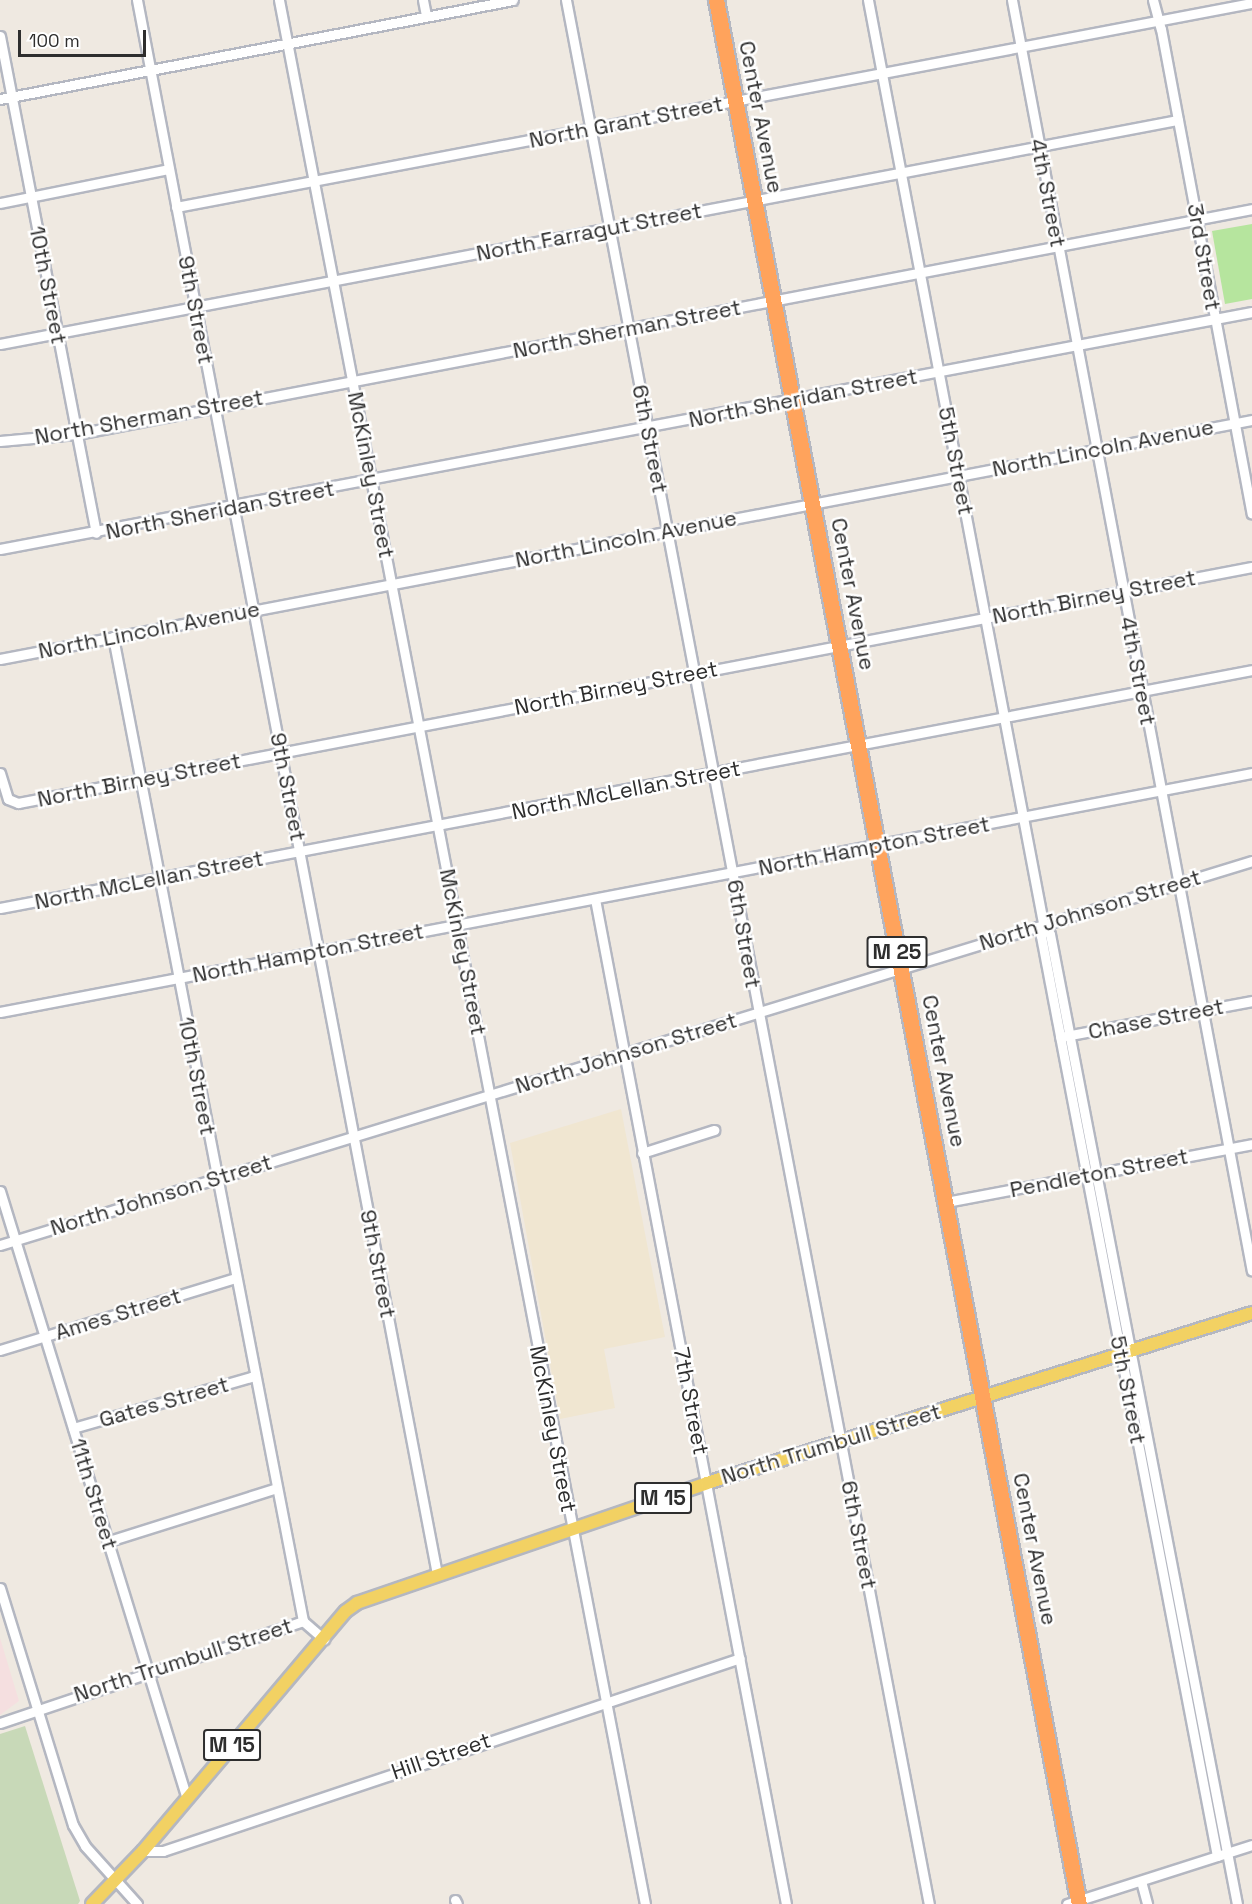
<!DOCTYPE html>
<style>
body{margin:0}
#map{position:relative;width:1252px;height:1904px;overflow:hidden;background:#efe9e1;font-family:"Space Grotesk",sans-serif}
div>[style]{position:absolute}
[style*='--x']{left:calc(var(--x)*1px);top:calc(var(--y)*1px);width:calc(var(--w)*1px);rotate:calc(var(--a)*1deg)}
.education>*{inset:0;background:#f0e6d1}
.medical>*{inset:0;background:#f5dfe0}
.green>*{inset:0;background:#b6e59e}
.cemetery>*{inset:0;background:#c8d9b8}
.roads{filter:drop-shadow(2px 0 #b4b7c1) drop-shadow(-2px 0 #b4b7c1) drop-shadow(0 2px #b4b7c1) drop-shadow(0 -2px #b4b7c1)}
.minor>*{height:9px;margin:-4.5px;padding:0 4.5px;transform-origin:4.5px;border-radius:4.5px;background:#fff}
.major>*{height:12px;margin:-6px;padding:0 6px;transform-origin:6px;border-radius:6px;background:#f2d163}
.highway>*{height:15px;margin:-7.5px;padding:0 7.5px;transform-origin:7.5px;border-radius:7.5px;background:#ffa35c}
span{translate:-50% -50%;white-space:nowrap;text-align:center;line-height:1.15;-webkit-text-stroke:5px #fff;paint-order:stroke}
.shield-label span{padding:2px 4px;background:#fff;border:2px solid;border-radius:4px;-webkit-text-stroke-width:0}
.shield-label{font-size:21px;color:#2e2e2e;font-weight:700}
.street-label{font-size:22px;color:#2e2e2e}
.scale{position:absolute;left:18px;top:30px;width:128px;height:27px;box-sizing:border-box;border:3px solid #2e2e2e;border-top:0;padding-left:8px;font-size:18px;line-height:21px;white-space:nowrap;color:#2e2e2e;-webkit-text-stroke:4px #fff;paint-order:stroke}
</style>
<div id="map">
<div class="education">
<i style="clip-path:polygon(621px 1109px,665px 1337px,604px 1349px,615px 1408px,560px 1419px,510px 1143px)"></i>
</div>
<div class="medical">
<i style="clip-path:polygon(0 1638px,19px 1701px,0 1715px)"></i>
</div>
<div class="green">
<i style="clip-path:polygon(1252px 224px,1252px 299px,1225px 304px,1212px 231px)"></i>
</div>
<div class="cemetery">
<i style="clip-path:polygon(25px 1726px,80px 1901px,78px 1904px,0 1904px,0 1734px)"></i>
</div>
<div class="roads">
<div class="minor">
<i style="--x:137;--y:0;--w:1602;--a:79.21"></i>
<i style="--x:279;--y:0;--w:1939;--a:79.12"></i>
<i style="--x:423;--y:0;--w:16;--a:79"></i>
<i style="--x:566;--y:0;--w:1938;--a:79.21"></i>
<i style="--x:868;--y:0;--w:939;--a:79.26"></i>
<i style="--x:1043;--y:923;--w:13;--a:99"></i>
<i style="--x:1041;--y:936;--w:102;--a:79.2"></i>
<i style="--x:1060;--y:1036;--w:835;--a:79.16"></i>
<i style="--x:1012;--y:0;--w:1293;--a:79.31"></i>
<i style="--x:1153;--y:0;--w:30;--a:75"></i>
<i style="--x:1161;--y:29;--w:493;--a:79.4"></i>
<i style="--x:0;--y:36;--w:506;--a:79.07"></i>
<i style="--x:0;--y:99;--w:522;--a:-10.92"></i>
<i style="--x:0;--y:203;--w:172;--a:-11.4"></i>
<i style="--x:176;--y:207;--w:1095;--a:-10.74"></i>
<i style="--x:0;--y:344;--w:1199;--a:-10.77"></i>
<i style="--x:0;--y:441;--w:77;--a:-5.2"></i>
<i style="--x:77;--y:434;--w:1196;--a:-10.84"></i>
<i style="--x:0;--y:549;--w:1274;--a:-10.72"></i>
<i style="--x:113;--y:637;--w:1002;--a:79.07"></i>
<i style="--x:0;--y:659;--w:1275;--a:-10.81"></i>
<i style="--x:0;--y:773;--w:27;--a:73"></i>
<i style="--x:8;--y:799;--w:11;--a:22"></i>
<i style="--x:18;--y:803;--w:1256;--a:-10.83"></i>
<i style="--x:595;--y:899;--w:1023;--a:79.24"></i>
<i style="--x:0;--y:908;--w:1274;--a:-10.76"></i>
<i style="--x:1043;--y:923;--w:13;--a:58"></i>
<i style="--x:1050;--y:934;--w:988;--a:79.09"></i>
<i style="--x:0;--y:1012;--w:1275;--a:-10.81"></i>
<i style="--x:1065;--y:1036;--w:190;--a:-10.6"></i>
<i style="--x:642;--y:1153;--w:76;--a:-17.7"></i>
<i style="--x:0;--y:1191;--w:636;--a:72.9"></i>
<i style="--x:946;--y:1202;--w:311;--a:-10.7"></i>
<i style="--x:0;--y:1245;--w:1310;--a:-17.05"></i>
<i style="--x:0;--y:1350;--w:247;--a:-17"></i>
<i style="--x:73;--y:1428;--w:188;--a:-16"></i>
<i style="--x:109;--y:1541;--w:176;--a:-17.5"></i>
<i style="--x:0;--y:1588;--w:248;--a:72.9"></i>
<i style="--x:73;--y:1825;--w:24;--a:60"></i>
<i style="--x:85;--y:1846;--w:78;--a:48.1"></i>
<i style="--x:0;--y:1723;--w:320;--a:-18.6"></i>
<i style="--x:303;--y:1621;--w:28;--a:41"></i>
<i style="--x:143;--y:1851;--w:20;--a:0"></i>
<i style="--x:163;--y:1851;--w:608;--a:-18.49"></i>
<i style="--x:1141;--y:1881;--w:24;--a:75"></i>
<i style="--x:455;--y:1900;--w:4;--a:63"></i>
<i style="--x:1067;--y:1904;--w:194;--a:-17.7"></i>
</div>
<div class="major">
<i style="--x:92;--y:1904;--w:74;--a:-46.1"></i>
<i style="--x:143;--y:1851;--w:314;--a:-49.8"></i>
<i style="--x:346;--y:1611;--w:14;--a:-36"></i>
<i style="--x:357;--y:1603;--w:370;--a:-18.9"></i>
<i style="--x:707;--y:1483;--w:571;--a:-17.32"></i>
</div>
<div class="highway">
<i style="--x:716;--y:0;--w:1938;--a:79.21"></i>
</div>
</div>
<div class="shield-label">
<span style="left:897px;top:952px">M 25</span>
<span style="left:663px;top:1498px">M 15</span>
<span style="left:232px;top:1745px">M 15</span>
</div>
<div class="street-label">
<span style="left:761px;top:117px;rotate:79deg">Center Avenue</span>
<span style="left:626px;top:122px;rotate:-11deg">North Grant Street</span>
<span style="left:1048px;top:193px;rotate:79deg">4th Street</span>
<span style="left:589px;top:232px;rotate:-11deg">North Farragut Street</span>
<span style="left:1204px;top:257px;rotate:80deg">3rd Street</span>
<span style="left:48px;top:285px;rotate:79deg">10th Street</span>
<span style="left:196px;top:310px;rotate:79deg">9th Street</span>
<span style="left:627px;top:329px;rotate:-11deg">North Sherman Street</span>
<span style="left:803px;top:398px;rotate:-11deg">North Sheridan Street</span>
<span style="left:149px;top:417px;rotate:-10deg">North Sherman Street</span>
<span style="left:650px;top:439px;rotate:79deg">6th Street</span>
<span style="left:1103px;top:448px;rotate:-11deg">North Lincoln Avenue</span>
<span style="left:956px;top:461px;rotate:79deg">5th Street</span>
<span style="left:371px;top:475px;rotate:79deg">McKinley Street</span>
<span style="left:220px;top:510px;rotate:-11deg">North Sheridan Street</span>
<span style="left:626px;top:539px;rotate:-11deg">North Lincoln Avenue</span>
<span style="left:853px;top:594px;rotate:79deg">Center Avenue</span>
<span style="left:1094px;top:597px;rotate:-11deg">North Birney Street</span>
<span style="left:149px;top:630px;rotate:-11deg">North Lincoln Avenue</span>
<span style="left:1138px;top:671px;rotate:79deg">4th Street</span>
<span style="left:616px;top:688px;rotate:-11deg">North Birney Street</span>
<span style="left:139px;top:780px;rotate:-11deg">North Birney Street</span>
<span style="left:288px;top:787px;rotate:79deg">9th Street</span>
<span style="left:626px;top:790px;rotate:-11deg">North McLellan Street</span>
<span style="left:874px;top:846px;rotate:-11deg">North Hampton Street</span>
<span style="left:149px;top:880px;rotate:-11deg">North McLellan Street</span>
<span style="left:1090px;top:910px;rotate:-17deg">North Johnson Street</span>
<span style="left:744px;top:934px;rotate:80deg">6th Street</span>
<span style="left:463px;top:952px;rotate:79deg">McKinley Street</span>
<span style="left:308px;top:953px;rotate:-11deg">North Hampton Street</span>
<span style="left:1156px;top:1019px;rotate:-11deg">Chase Street</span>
<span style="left:626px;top:1053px;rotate:-17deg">North Johnson Street</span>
<span style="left:944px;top:1071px;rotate:79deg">Center Avenue</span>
<span style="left:197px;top:1076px;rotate:79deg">10th Street</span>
<span style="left:1099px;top:1173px;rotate:-11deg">Pendleton Street</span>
<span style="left:161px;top:1195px;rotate:-17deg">North Johnson Street</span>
<span style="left:378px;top:1264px;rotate:79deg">9th Street</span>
<span style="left:118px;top:1314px;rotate:-17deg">Ames Street</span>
<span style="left:1128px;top:1390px;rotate:79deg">5th Street</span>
<span style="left:691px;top:1401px;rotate:79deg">7th Street</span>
<span style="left:164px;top:1402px;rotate:-16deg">Gates Street</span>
<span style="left:553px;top:1429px;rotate:79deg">McKinley Street</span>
<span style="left:831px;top:1444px;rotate:-17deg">North Trumbull Street</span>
<span style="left:94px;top:1494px;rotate:73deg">11th Street</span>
<span style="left:859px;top:1535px;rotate:79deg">6th Street</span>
<span style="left:1035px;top:1549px;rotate:79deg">Center Avenue</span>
<span style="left:183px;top:1660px;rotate:-18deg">North Trumbull Street</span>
<span style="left:441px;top:1756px;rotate:-19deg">Hill Street</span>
</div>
<div class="scale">100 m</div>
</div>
